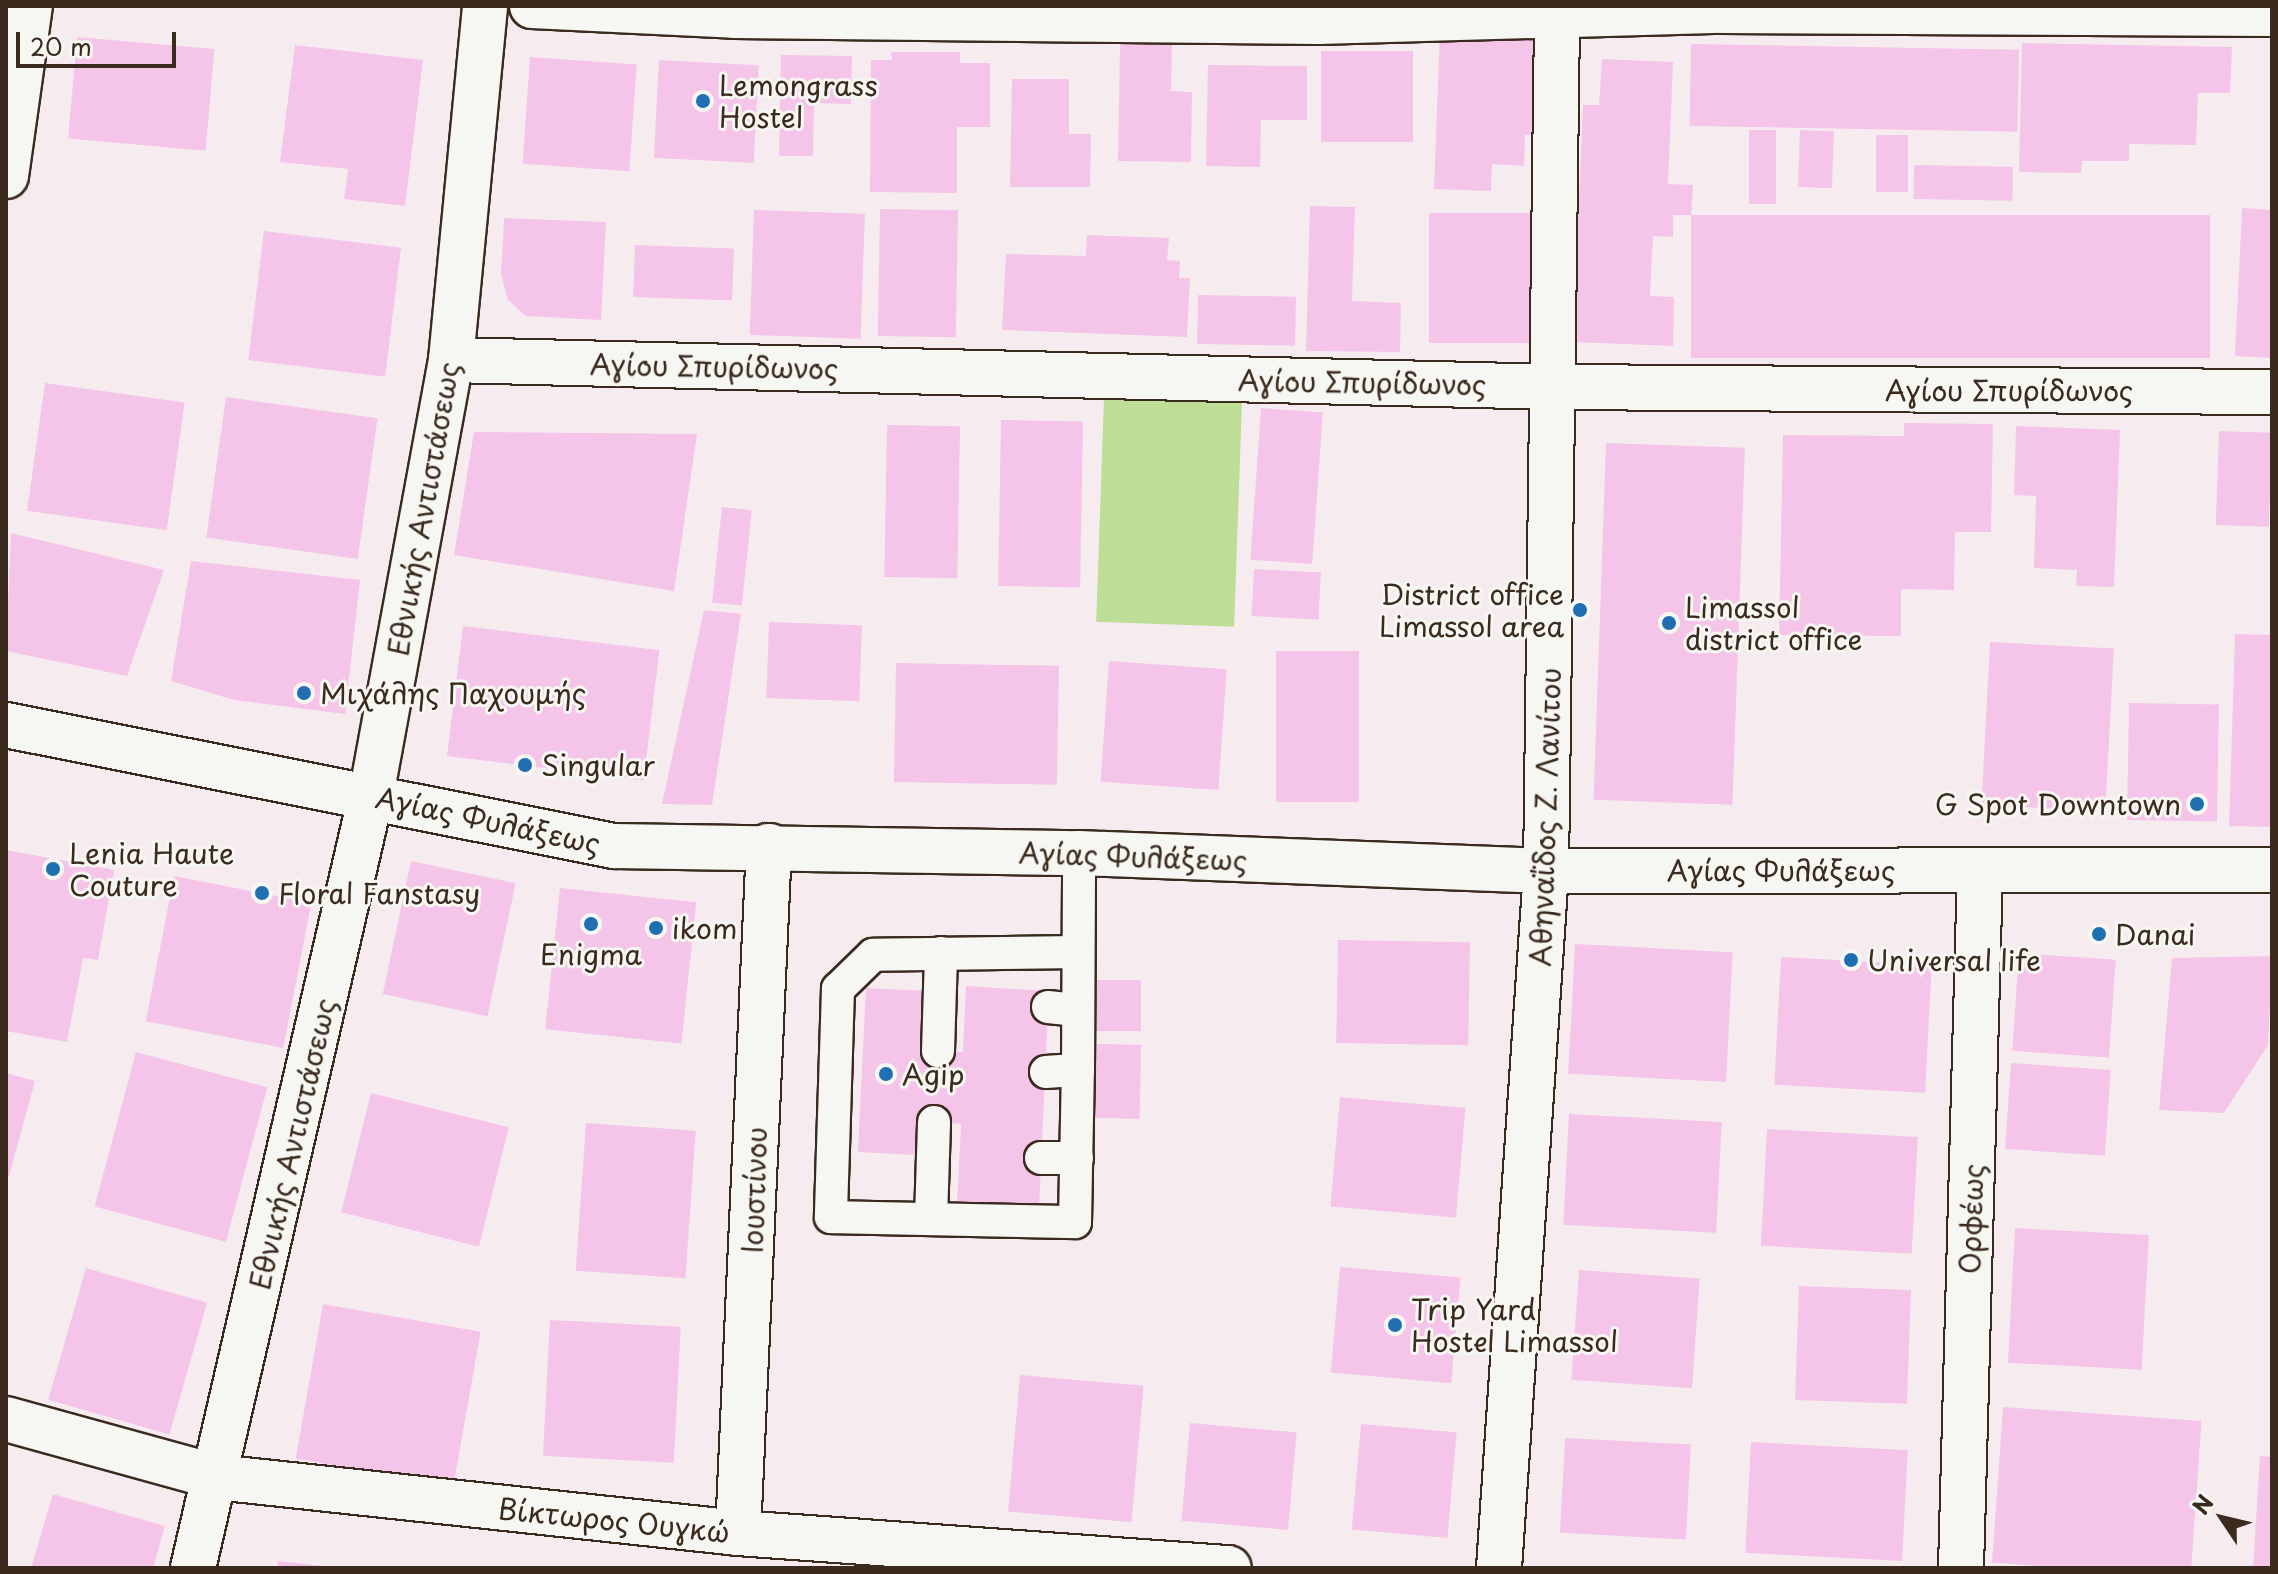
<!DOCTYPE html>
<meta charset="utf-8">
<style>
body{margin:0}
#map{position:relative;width:2278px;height:1574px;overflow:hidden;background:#f6ecf0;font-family:"Playpen Sans",sans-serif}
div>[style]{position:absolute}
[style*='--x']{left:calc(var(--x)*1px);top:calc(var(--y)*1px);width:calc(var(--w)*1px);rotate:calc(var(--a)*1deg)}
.green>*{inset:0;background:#bede97;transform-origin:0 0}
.building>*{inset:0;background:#f4c5e9;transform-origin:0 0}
.roads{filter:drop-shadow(2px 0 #3b2a1e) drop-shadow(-2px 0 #3b2a1e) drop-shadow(0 2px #3b2a1e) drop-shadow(0 -2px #3b2a1e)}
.service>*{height:32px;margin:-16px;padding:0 16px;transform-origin:16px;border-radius:16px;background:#f6f6f2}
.minor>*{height:44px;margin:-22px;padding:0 22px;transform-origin:22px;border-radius:22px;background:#f6f6f2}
.secondary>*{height:44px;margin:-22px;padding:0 22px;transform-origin:22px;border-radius:22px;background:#f6f6f2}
.dots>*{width:22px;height:22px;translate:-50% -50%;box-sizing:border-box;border:4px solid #f6f6f2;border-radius:50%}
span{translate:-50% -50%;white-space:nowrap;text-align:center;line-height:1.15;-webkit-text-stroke:6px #f6f6f2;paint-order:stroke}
.poi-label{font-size:28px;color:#3b2a1e}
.left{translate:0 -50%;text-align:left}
.right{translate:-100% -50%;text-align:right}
.street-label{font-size:28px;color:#3b2a1e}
.frame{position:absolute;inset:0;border:8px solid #3b2a1e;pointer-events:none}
.north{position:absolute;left:2182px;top:1478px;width:80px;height:80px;-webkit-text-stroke:6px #f6f6f2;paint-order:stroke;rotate:305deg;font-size:22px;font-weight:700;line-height:32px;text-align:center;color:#3b2a1e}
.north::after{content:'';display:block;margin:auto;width:28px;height:36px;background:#3b2a1e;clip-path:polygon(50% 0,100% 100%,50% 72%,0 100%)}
.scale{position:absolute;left:16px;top:32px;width:160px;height:36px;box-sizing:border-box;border:4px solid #3b2a1e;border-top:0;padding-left:10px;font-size:24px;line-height:28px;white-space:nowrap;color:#3b2a1e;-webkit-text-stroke:6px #f6f6f2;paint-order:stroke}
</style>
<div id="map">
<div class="green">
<i style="left:1104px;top:398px;width:138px;height:224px;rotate:2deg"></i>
</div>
<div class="building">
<i style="clip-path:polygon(1440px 30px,1543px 35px,1539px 135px,1525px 135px,1524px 166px,1492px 164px,1491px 191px,1434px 189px)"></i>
<i style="left:77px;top:37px;width:138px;height:102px;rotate:5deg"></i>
<i style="clip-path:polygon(1120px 42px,1172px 43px,1171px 91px,1192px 92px,1191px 162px,1118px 161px)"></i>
<i style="clip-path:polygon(2022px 43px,2232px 47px,2230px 93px,2198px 93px,2196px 145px,2129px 144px,2129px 161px,2082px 161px,2081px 173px,2019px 172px)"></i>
<i style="left:1691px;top:44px;width:328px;height:82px;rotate:1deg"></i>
<i style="clip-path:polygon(295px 45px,423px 60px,405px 206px,344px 199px,348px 169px,280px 162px)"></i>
<i style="left:1321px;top:51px;width:92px;height:91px"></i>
<i style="clip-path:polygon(891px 52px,960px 52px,960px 63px,990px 63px,990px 127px,957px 127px,957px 193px,870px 192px,871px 60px,892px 60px)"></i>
<i style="clip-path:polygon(781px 55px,852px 56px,851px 104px,814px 103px,813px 156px,779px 156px)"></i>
<i style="left:530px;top:57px;width:107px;height:107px;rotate:4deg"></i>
<i style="clip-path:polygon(1602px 59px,1673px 62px,1668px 184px,1693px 185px,1691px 215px,1673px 215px,1673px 237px,1653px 236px,1650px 296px,1674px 297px,1673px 346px,1573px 342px,1583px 105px,1599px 105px)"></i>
<i style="left:659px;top:60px;width:100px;height:98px;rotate:3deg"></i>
<i style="clip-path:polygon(1208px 65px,1307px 66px,1307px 120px,1261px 120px,1260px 167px,1206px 166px)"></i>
<i style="clip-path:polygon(1012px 79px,1069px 79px,1069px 134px,1091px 134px,1090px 187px,1010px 187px)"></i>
<i style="left:1749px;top:130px;width:27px;height:74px"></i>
<i style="left:1800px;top:130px;width:34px;height:57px;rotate:2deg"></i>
<i style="left:1876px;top:135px;width:32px;height:57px"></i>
<i style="left:1914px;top:165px;width:99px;height:34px;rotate:1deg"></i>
<i style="clip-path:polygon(1310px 206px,1355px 207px,1352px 301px,1401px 303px,1400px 352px,1306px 351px)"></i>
<i style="clip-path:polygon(2242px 208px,2272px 210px,2272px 358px,2235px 356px)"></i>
<i style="left:880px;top:209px;width:78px;height:127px;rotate:1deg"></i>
<i style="left:754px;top:210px;width:111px;height:125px;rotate:2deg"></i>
<i style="left:1429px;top:213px;width:111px;height:130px"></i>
<i style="left:1691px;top:215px;width:519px;height:143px"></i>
<i style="clip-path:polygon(504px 218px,606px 222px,601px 320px,526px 316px,508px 300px,501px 274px)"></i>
<i style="left:264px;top:231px;width:138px;height:130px;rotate:7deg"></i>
<i style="clip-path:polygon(1087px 235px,1169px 238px,1167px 260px,1180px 261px,1179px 278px,1190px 278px,1187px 337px,1002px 330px,1006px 254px,1086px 256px)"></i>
<i style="left:635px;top:245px;width:99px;height:52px;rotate:2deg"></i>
<i style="left:1198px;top:295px;width:98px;height:49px;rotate:1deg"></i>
<i style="left:45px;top:383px;width:141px;height:129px;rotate:8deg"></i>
<i style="left:226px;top:397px;width:153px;height:142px;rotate:8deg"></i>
<i style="left:1261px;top:408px;width:62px;height:152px;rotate:4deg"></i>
<i style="left:1001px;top:420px;width:82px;height:166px;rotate:1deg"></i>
<i style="clip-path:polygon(1904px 423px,1993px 424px,1991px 532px,1955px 532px,1954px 590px,1901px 589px,1901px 636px,1779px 635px,1783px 435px,1904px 436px)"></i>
<i style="left:887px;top:425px;width:73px;height:152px;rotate:1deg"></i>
<i style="clip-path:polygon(2016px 426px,2120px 430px,2114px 587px,2076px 586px,2077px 570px,2034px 568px,2036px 496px,2014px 495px)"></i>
<i style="left:2219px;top:431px;width:53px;height:94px;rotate:2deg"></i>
<i style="clip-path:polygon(474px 432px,697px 434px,674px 591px,454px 555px)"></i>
<i style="left:1606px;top:443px;width:139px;height:357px;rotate:2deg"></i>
<i style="left:722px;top:507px;width:30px;height:96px;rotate:6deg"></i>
<i style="clip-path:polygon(11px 533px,164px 570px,127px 676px,6px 651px)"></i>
<i style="clip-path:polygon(191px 561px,360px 580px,345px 714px,234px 700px,171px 681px)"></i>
<i style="left:1254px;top:569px;width:67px;height:47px;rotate:3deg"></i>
<i style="clip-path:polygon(704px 610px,741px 614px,712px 805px,662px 804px)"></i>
<i style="left:769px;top:622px;width:93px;height:76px;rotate:2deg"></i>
<i style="left:463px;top:626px;width:198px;height:131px;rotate:7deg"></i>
<i style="clip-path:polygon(2235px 634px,2272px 635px,2272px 827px,2229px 826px)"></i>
<i style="left:1990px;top:642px;width:124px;height:163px;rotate:3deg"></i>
<i style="left:1276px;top:651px;width:83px;height:151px"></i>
<i style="left:1109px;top:661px;width:118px;height:121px;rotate:4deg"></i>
<i style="left:896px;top:663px;width:163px;height:119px;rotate:1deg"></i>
<i style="left:2129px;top:703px;width:90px;height:117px;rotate:1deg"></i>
<i style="clip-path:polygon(6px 850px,114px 870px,98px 960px,83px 958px,67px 1042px,6px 1031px)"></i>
<i style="left:411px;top:861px;width:107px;height:136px;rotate:12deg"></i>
<i style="left:174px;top:876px;width:140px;height:148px;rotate:11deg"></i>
<i style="left:560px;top:888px;width:137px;height:142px;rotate:6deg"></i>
<i style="left:1338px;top:940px;width:132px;height:103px;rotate:1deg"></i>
<i style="left:1575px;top:944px;width:158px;height:130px;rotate:3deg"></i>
<i style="left:2019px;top:953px;width:97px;height:98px;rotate:4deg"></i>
<i style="clip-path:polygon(2272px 956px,2268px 1045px,2224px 1113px,2159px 1110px,2172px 958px)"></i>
<i style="left:1781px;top:957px;width:151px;height:128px;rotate:3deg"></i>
<i style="left:1141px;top:980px;width:51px;height:45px;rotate:90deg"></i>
<i style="clip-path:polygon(966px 986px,1049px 991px,1039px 1208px,957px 1204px,961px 1124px,934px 1122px,918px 1155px,858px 1152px,866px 988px,929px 991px,927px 1050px,963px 1052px)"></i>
<i style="left:1096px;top:1044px;width:45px;height:74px;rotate:1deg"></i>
<i style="left:136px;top:1052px;width:136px;height:160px;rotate:15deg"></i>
<i style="left:2011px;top:1063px;width:100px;height:86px;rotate:4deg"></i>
<i style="clip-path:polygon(6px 1073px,35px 1081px,9px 1176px,6px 1175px)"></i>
<i style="left:371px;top:1093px;width:142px;height:123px;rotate:14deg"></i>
<i style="left:1340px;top:1097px;width:126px;height:110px;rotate:5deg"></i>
<i style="left:1569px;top:1114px;width:153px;height:111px;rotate:3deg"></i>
<i style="left:586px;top:1123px;width:110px;height:148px;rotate:4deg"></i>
<i style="left:1767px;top:1129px;width:151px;height:117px;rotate:3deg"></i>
<i style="left:2015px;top:1228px;width:134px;height:135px;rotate:3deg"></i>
<i style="left:1340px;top:1267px;width:121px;height:106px;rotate:5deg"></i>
<i style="left:86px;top:1268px;width:126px;height:137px;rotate:16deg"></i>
<i style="left:1579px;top:1270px;width:121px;height:110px;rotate:4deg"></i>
<i style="left:1799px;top:1286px;width:112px;height:114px;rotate:2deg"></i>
<i style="left:323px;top:1304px;width:160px;height:157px;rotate:10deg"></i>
<i style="left:550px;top:1320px;width:131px;height:136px;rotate:3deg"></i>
<i style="left:1020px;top:1375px;width:124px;height:137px;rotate:5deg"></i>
<i style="left:2003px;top:1407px;width:199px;height:156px;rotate:4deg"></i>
<i style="left:1190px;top:1423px;width:107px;height:98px;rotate:5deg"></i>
<i style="left:1361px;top:1424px;width:96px;height:106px;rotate:5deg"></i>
<i style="left:1565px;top:1438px;width:126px;height:95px;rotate:3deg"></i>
<i style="left:1751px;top:1442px;width:157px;height:111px;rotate:3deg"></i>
<i style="clip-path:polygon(2260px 1456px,2272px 1457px,2272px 1568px,2253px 1568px)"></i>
<i style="clip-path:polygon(53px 1494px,165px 1526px,153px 1568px,31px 1568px)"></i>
<i style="clip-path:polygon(278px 1561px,323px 1566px,322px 1568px,277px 1568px)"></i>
</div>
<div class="roads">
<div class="service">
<i style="--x:1078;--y:952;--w:205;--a:179.2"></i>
<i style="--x:873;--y:955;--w:49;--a:135.8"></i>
<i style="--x:838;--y:989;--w:228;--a:91.8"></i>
<i style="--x:831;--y:1217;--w:244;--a:1.2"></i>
<i style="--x:1075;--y:1222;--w:152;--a:-88.9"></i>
<i style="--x:1078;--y:1070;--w:217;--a:-89.7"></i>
<i style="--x:1048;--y:1007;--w:30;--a:6"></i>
<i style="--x:938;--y:1051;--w:98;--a:-88.2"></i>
<i style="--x:1046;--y:1072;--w:32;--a:-4"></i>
<i style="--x:1041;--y:1158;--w:36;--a:0"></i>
<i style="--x:931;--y:1219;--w:97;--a:-88.2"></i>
</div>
<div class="minor">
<i style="--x:532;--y:6;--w:202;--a:2.8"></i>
<i style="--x:734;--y:16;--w:584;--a:0.59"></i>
<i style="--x:1318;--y:22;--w:404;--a:-1.6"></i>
<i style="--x:1722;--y:11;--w:550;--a:0.31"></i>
<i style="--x:6;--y:176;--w:172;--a:-82"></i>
<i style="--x:451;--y:360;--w:1105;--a:1.4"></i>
<i style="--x:1556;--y:387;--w:716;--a:0.4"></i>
<i style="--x:6;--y:1419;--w:218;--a:15.4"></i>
<i style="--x:216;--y:1477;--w:525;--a:6.12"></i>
<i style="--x:738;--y:1533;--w:492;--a:4.1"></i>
<i style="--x:738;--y:1533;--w:688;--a:-87.42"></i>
<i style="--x:193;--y:1568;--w:792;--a:-77.02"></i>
<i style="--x:371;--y:796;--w:443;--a:-79.6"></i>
<i style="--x:451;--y:360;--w:356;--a:-84.5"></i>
<i style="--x:1499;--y:1568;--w:699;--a:-86.14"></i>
<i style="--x:1546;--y:871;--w:855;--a:-89.26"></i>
<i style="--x:1961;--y:1568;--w:698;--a:-88.44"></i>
</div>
<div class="secondary">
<i style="--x:6;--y:725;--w:620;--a:11.26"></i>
<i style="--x:614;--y:846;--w:465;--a:0.9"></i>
<i style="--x:1079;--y:853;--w:467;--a:2.2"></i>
<i style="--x:1546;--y:871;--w:726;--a:-0.08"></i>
</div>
</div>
<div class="dots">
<i style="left:703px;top:101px;background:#1f6fb2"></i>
<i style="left:1580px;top:610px;background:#1f6fb2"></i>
<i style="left:1669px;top:623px;background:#1f6fb2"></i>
<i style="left:304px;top:693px;background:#1f6fb2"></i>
<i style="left:525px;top:765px;background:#1f6fb2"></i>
<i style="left:2197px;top:804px;background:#1f6fb2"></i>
<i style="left:53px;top:869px;background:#1f6fb2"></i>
<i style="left:262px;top:893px;background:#1f6fb2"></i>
<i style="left:591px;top:924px;background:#1f6fb2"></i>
<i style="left:656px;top:928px;background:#1f6fb2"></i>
<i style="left:2099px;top:934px;background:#1f6fb2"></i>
<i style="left:1851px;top:960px;background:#1f6fb2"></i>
<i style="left:886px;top:1074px;background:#1f6fb2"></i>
<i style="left:1395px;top:1325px;background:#1f6fb2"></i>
</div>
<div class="poi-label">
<span class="left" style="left:719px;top:101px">Lemongrass<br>Hostel</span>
<span class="right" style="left:1564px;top:610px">District office<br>Limassol area</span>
<span class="left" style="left:1685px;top:623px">Limassol<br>district office</span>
<span class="left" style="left:320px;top:693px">Μιχάλης Παχουμής</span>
<span class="left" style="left:541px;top:765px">Singular</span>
<span class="right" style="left:2181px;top:804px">G Spot Downtown</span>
<span class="left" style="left:69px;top:869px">Lenia Haute<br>Couture</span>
<span class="left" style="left:278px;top:893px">Floral Fanstasy</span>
<span class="left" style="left:672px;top:928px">ikom</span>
<span class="left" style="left:2115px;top:934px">Danai</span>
<span style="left:591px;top:954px">Enigma</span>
<span class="left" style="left:1867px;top:960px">Universal life</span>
<span class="left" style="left:902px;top:1074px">Agip</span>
<span class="left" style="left:1411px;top:1325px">Trip Yard<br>Hostel Limassol</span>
</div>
<div class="street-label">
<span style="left:714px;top:366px;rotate:1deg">Αγίου Σπυρίδωνος</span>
<span style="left:1362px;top:382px;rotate:1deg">Αγίου Σπυρίδωνος</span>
<span style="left:2009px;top:390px">Αγίου Σπυρίδωνος</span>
<span style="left:423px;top:509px;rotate:-80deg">Εθνικής Αντιστάσεως</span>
<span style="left:1545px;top:817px;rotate:-88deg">Αθηναΐδος Ζ. Λανίτου</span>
<span style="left:488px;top:820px;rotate:12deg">Αγίας Φυλάξεως</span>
<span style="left:1133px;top:856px;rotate:2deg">Αγίας Φυλάξεως</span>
<span style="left:1781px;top:870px">Αγίας Φυλάξεως</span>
<span style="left:292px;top:1144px;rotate:-77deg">Εθνικής Αντιστάσεως</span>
<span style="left:754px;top:1190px;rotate:-88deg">Ιουστίνου</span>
<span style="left:1971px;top:1219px;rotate:-88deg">Ορφέως</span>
<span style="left:614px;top:1520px;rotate:6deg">Βίκτωρος Ουγκώ</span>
</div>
<div class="frame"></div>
<div class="north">N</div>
<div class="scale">20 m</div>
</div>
